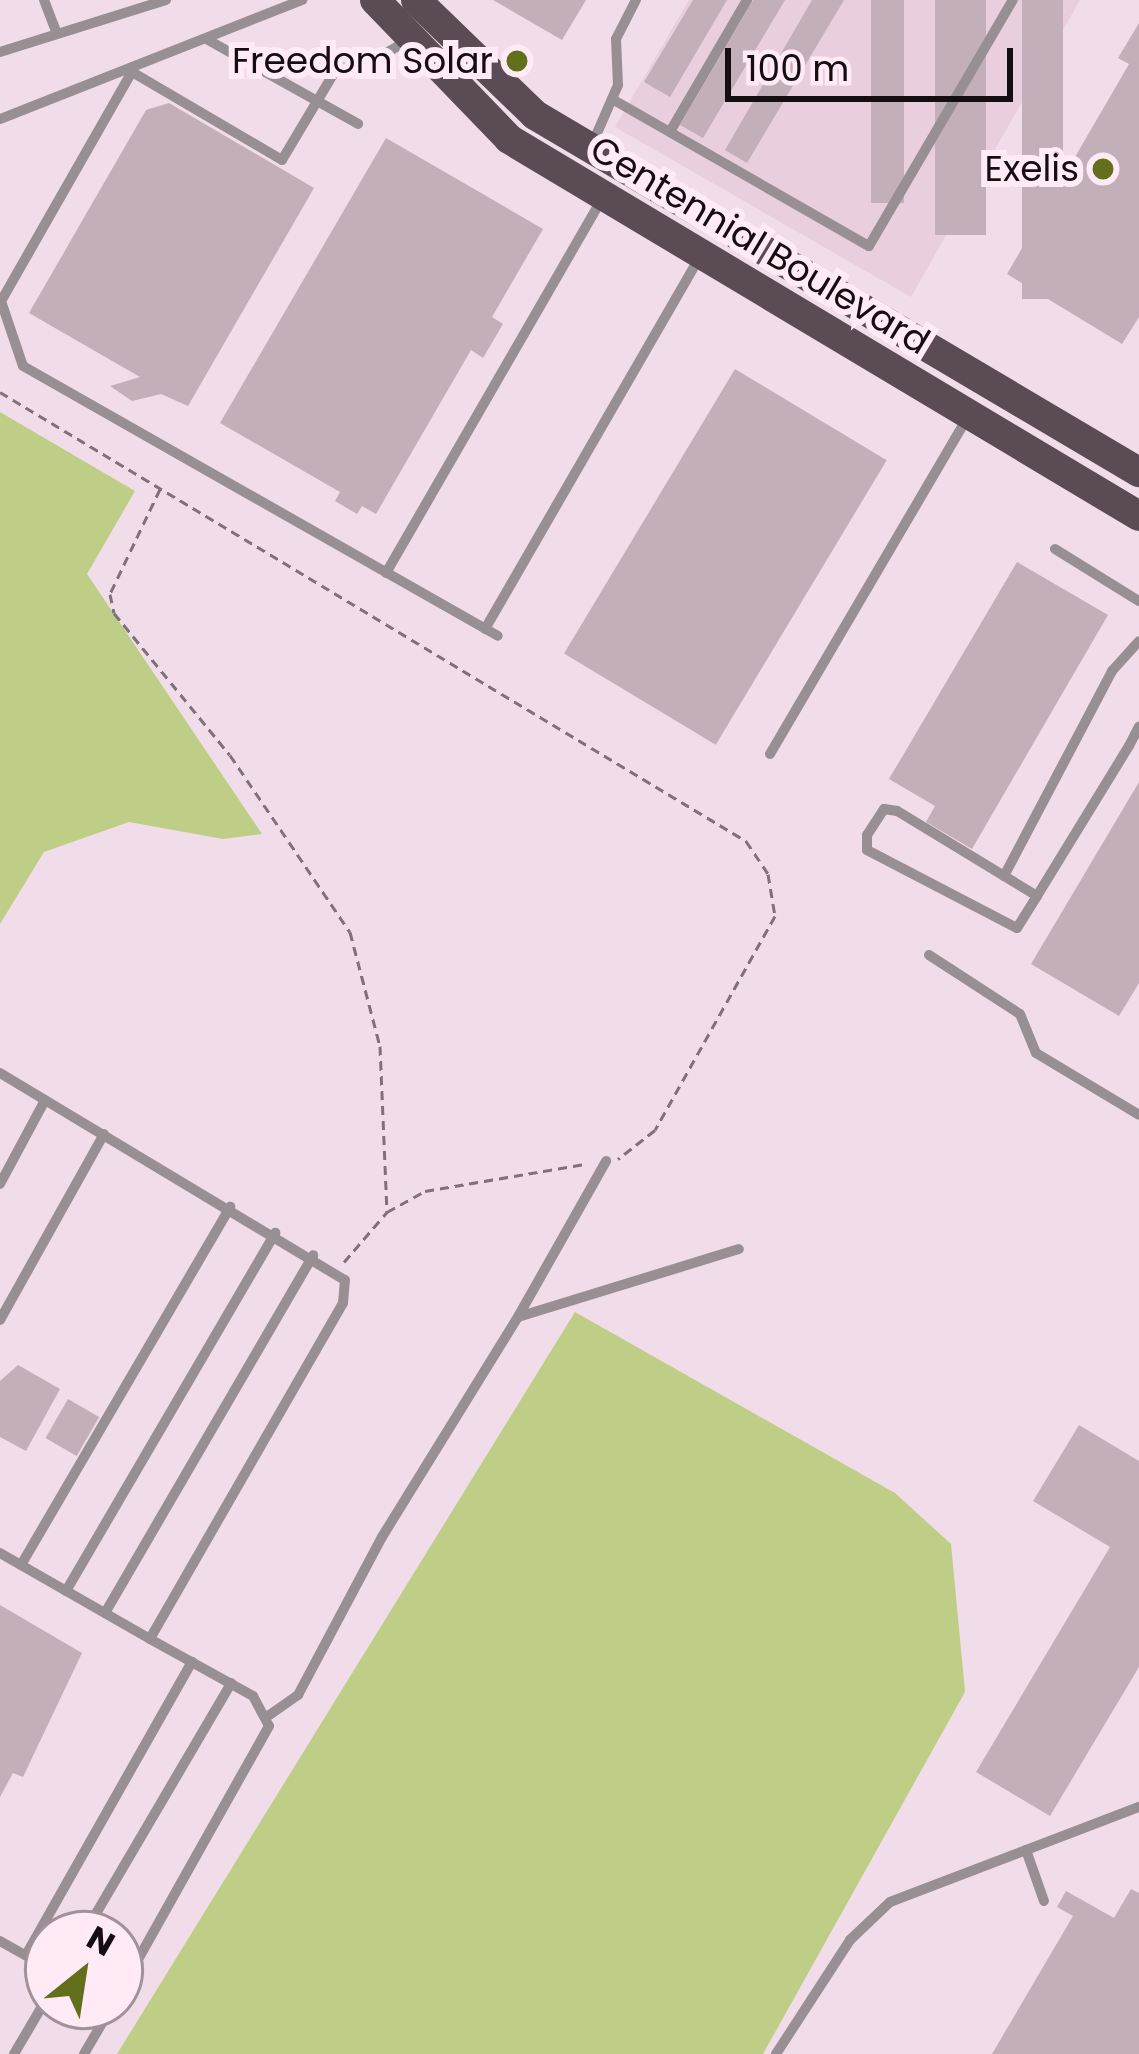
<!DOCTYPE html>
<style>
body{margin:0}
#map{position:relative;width:1139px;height:2054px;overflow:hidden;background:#f1dde9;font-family:Poppins,sans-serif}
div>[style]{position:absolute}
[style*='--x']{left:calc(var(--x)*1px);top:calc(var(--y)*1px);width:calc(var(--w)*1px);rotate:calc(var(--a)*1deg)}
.built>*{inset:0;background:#e9cede}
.green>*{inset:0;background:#bfce87}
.building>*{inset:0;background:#c2afba;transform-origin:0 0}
.path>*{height:3px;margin-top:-1.5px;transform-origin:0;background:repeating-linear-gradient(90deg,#7f7179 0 9px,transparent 0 15px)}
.service>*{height:10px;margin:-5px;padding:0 5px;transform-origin:5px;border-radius:5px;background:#988f94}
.primary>*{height:30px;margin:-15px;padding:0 15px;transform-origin:15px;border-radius:15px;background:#5a4b54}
.dots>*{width:33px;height:33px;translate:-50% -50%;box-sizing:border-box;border:6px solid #ffeaf6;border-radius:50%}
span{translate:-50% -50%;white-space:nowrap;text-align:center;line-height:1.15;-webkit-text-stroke:12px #ffeaf6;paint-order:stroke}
.poi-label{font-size:36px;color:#140d11}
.right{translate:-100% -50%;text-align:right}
.street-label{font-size:36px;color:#140d11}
.north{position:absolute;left:24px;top:1910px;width:120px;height:120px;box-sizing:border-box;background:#ffeaf6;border:3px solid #a1929a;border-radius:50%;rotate:30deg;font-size:33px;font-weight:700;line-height:48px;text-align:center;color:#140d11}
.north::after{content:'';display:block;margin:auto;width:42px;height:54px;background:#63701b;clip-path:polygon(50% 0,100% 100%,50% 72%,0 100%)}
.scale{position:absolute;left:725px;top:48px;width:288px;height:54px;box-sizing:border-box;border:6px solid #140d11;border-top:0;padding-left:15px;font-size:36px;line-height:42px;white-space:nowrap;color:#140d11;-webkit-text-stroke:9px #ffeaf6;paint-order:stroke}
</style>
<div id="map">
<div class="built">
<i style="clip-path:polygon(689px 0,1080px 0,911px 297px,615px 127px)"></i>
</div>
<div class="green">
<i style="clip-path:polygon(0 412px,135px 491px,87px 574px,262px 834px,223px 839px,129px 822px,44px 852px,0 924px)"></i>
<i style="clip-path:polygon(575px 1312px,895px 1493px,951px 1544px,965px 1692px,763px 2054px,117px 2054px)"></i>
</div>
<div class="building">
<i style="clip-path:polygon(493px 0,586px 0,562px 40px)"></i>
<i style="clip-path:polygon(693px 0,727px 0,670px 97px,644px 82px)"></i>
<i style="clip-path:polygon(753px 0,785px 0,703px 138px,680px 125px)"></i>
<i style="clip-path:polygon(812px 0,844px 0,747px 163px,725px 150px)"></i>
<i style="left:871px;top:0;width:33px;height:203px"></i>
<i style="left:935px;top:0;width:51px;height:235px"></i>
<i style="left:1022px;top:0;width:41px;height:299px"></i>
<i style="clip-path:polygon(1139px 23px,1139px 317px,1122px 344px,1007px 274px,1129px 64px,1118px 58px)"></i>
<i style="clip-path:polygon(169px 103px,314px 188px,188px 406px,161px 394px,132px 401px,110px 386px,140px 377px,29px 313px,146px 110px)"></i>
<i style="clip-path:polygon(386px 138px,543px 229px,492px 317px,503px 324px,483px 358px,471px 350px,376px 514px,362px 506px,357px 514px,335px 501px,340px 492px,220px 423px)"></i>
<i style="left:735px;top:369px;width:177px;height:332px;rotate:31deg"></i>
<i style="clip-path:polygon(1017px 562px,1108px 615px,972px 849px,926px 822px,935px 806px,889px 779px)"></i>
<i style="clip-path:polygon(1139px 782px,1139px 983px,1119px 1016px,1031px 964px)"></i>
<i style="clip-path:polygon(18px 1365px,60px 1389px,26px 1451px,0 1437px,0 1381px)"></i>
<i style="left:68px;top:1399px;width:36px;height:45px;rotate:30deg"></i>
<i style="clip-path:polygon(1079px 1425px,1139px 1461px,1139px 1667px,1050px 1816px,976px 1772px,1110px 1547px,1033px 1501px)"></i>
<i style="clip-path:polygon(0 1605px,82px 1653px,23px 1777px,13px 1773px,0 1797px)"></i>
<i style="clip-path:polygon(1131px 1889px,1139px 1893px,1139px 2054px,992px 2054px,1073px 1916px,1057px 1907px,1066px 1891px,1114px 1918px)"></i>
</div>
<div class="path">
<i style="--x:0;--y:392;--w:871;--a:31.04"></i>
<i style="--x:746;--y:841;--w:40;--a:56"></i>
<i style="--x:768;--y:874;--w:43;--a:80.5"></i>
<i style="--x:775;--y:916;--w:245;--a:119.3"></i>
<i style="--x:655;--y:1130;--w:47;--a:141.9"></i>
<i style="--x:160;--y:489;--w:116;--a:115.5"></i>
<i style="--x:110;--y:594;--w:19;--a:78"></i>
<i style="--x:114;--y:613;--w:183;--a:50.8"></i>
<i style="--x:230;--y:755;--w:214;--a:55.9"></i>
<i style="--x:350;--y:932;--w:118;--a:75.3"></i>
<i style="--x:380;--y:1046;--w:166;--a:87.6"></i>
<i style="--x:344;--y:1262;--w:66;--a:-49.3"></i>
<i style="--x:387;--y:1212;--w:43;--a:-28.9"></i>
<i style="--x:425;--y:1191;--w:162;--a:-9.6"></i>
</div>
<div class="service">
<i style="--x:44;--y:0;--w:36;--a:69"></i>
<i style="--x:208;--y:40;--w:172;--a:29.2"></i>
<i style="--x:0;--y:52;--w:174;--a:-17.4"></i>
<i style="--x:612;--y:99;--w:296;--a:29.8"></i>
<i style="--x:869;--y:246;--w:285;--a:-59.7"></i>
<i style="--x:0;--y:119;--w:325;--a:-21.5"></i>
<i style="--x:671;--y:130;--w:151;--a:-59.7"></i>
<i style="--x:591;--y:147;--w:68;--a:-66.5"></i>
<i style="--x:618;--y:85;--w:46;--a:-92.5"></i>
<i style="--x:616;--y:39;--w:44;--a:-62.9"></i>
<i style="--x:0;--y:303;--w:266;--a:-60.3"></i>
<i style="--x:132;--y:72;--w:174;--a:30.4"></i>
<i style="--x:282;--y:160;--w:121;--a:-59.2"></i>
<i style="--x:344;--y:56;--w:21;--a:28"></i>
<i style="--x:363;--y:66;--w:51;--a:-29.6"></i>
<i style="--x:2;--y:304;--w:65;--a:71.3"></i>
<i style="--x:23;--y:366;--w:546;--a:29.61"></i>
<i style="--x:1055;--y:549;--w:99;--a:31.8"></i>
<i style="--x:386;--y:573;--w:430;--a:-60"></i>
<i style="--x:485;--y:629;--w:428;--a:-60"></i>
<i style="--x:770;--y:754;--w:391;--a:-59.6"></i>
<i style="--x:1004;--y:876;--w:232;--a:-62.2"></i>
<i style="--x:1112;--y:671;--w:40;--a:-48"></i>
<i style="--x:1037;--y:896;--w:164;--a:-148.7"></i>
<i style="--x:897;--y:811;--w:13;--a:-171"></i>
<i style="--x:884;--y:809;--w:31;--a:123"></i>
<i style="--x:867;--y:835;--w:15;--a:90"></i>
<i style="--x:867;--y:850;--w:169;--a:27.5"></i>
<i style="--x:1017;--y:928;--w:38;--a:-58"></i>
<i style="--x:1037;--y:896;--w:176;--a:-58.5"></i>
<i style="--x:1129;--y:746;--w:22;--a:-63"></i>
<i style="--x:929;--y:955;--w:108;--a:33"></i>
<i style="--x:1020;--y:1014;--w:42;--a:67.7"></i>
<i style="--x:1036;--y:1053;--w:120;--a:31"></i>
<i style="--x:0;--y:1073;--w:402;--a:31"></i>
<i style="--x:345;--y:1280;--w:23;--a:95"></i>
<i style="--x:343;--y:1303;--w:387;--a:119.9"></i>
<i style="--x:150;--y:1639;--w:118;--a:29"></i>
<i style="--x:253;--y:1696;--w:34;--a:62"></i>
<i style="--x:269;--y:1726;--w:305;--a:119.3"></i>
<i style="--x:0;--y:1184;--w:95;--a:-61.8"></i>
<i style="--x:519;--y:1315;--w:177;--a:-60.5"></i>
<i style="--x:0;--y:1320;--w:213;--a:-60.8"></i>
<i style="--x:0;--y:1553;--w:173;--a:29.8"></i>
<i style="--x:21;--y:1565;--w:415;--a:-59.7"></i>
<i style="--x:66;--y:1591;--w:415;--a:-59.7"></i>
<i style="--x:105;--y:1613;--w:414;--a:-59.8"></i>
<i style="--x:268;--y:1716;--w:37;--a:-35"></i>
<i style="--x:298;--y:1695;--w:179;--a:-62"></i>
<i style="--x:382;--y:1537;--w:259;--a:-58.3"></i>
<i style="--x:518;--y:1317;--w:231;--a:-17.1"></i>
<i style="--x:1026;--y:1850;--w:54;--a:70.6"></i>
<i style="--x:84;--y:1934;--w:291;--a:-59.6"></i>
<i style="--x:0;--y:1941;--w:55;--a:29.4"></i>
<i style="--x:26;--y:1955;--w:337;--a:-60.5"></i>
<i style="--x:14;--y:2054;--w:67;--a:-59.6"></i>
<i style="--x:84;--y:2054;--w:56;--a:-59.7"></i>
<i style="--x:776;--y:2054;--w:136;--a:-57"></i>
<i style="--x:850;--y:1940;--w:55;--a:-43.5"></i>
<i style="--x:890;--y:1902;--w:267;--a:-20.9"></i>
</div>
<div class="primary">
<i style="--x:375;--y:0;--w:193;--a:46"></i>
<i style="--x:509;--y:139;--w:734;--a:30.9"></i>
<i style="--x:416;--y:0;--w:165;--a:44"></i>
<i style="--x:535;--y:115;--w:702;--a:30.59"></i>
</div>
<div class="dots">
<i style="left:517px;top:61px;background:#63701b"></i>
<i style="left:1103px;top:169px;background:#63701b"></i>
</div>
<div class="poi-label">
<span class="right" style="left:493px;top:61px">Freedom Solar</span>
<span class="right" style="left:1079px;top:169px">Exelis</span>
</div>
<div class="street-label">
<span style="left:760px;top:245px;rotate:31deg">Centennial Boulevard</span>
</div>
<div class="north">N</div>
<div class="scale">100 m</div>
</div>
